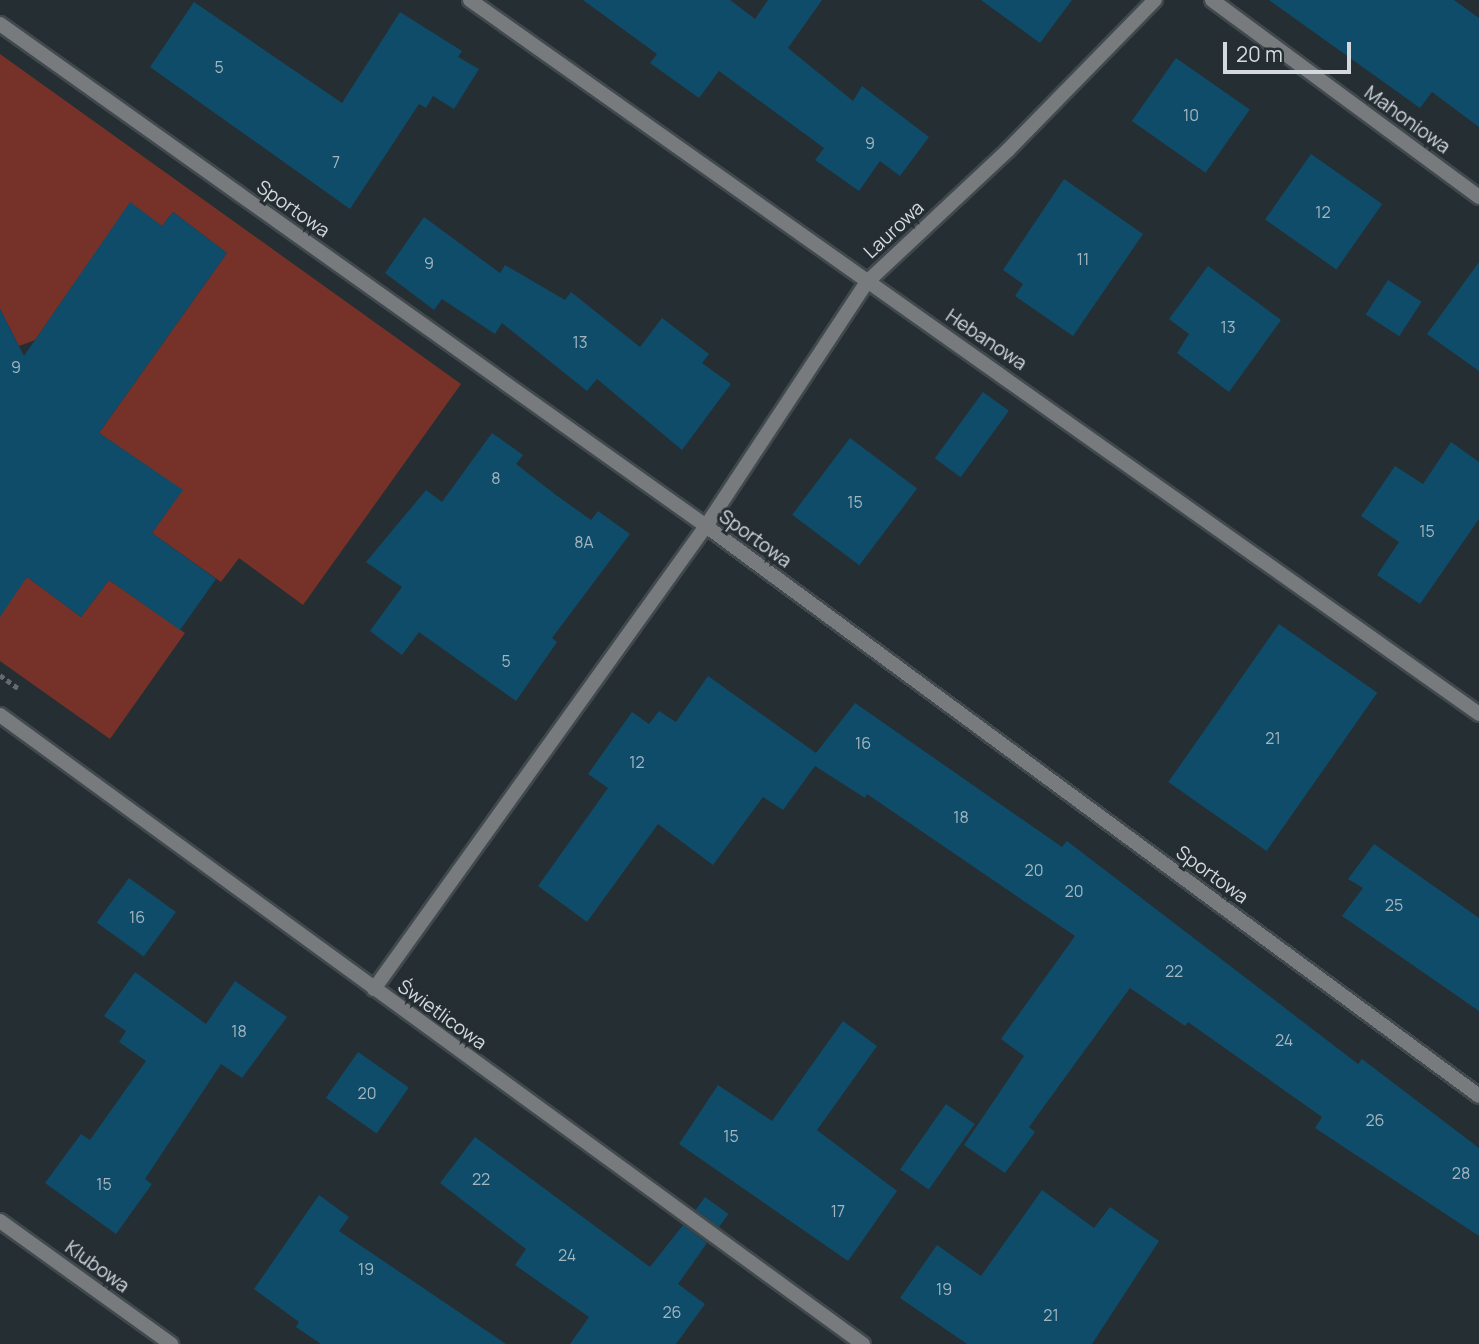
<!DOCTYPE html>
<meta charset="utf-8">
<style>
body{margin:0}
#map{position:relative;width:1479px;height:1344px;overflow:hidden;background:#252e33;font-family:Manrope,sans-serif}
div>[style]{position:absolute}
[style*='--x']{left:calc(var(--x)*1px);top:calc(var(--y)*1px);width:calc(var(--w)*1px);rotate:calc(var(--a)*1deg)}
.green>*{inset:0;background:#763228}
.building>*{inset:0;background:#0f4c69;transform-origin:0 0}
.path>*{height:4.5px;margin-top:-2.25px;transform-origin:0;background:repeating-linear-gradient(90deg,#636b6f 0 5px,transparent 0 8.5px)}
.roads{filter:drop-shadow(2px 0 #41494e) drop-shadow(-2px 0 #41494e) drop-shadow(0 2px #41494e) drop-shadow(0 -2px #41494e)}
.street>*{height:14px;margin:-7px;padding:0 7px;transform-origin:7px;border-radius:7px;background:#777b7e}
span{translate:-50% -50%;white-space:nowrap;text-align:center;line-height:1.15;-webkit-text-stroke:6px #252e33;paint-order:stroke}
.number-label{font-size:16px;color:#a3b6c0}
.number-label span{-webkit-text-stroke-width:0}
.street-label{font-size:19px;color:#d4d9dd}
.scale{position:absolute;left:1223px;top:42px;width:128px;height:32px;box-sizing:border-box;border:4px solid #d4d9dd;border-top:0;padding-left:9px;font-size:21px;line-height:24px;white-space:nowrap;color:#d4d9dd;-webkit-text-stroke:5px #252e33;paint-order:stroke}
</style>
<div id="map">
<div class="green">
<i style="clip-path:polygon(0 54px,461px 384px,303px 605px,239px 558px,221px 582px,152px 533px,182px 490px,99px 433px,227px 253px,173px 212px,162px 226px,130px 203px,35px 340px,19px 346px,0 309px)"></i>
<i style="clip-path:polygon(27px 577px,81px 617px,109px 580px,185px 633px,110px 739px,0 661px,0 609px)"></i>
</div>
<div class="building">
<i style="clip-path:polygon(583px 0,730px 0,755px 19px,768px 0,822px 0,788px 48px,853px 101px,862px 86px,929px 137px,900px 176px,880px 161px,859px 191px,815px 160px,824px 148px,719px 71px,699px 98px,650px 63px,657px 54px)"></i>
<i style="clip-path:polygon(981px 0,1072px 0,1040px 43px)"></i>
<i style="clip-path:polygon(1269px 0,1454px 0,1479px 18px,1479px 127px,1432px 92px,1420px 108px)"></i>
<i style="clip-path:polygon(194px 2px,342px 103px,400px 12px,462px 51px,458px 57px,479px 69px,454px 109px,433px 96px,426px 108px,419px 104px,350px 209px,150px 67px)"></i>
<i style="left:1176px;top:58px;width:90px;height:77px;rotate:35deg"></i>
<i style="left:1311px;top:154px;width:87px;height:80px;rotate:35deg"></i>
<i style="clip-path:polygon(1064px 179px,1143px 234px,1073px 336px,1015px 296px,1023px 284px,1003px 270px)"></i>
<i style="clip-path:polygon(130px 202px,162px 226px,173px 212px,227px 253px,99px 433px,183px 490px,152px 533px,216px 579px,180px 630px,109px 580px,81px 617px,27px 577px,0 617px,0 309px,24px 356px)"></i>
<i style="clip-path:polygon(424px 217px,500px 273px,505px 265px,565px 300px,571px 292px,640px 347px,662px 318px,709px 354px,702px 363px,731px 384px,682px 450px,597px 379px,587px 391px,502px 323px,495px 334px,442px 299px,434px 310px,385px 273px)"></i>
<i style="clip-path:polygon(1479px 262px,1479px 371px,1427px 334px)"></i>
<i style="clip-path:polygon(1208px 266px,1281px 320px,1229px 392px,1177px 353px,1189px 334px,1169px 319px)"></i>
<i style="left:1388px;top:280px;width:40px;height:41px;rotate:33deg"></i>
<i style="left:983px;top:392px;width:32px;height:82px;rotate:36deg"></i>
<i style="clip-path:polygon(492px 433px,523px 455px,516px 464px,556px 495px,591px 520px,598px 511px,630px 534px,552px 638px,557px 642px,516px 701px,419px 632px,402px 655px,370px 631px,402px 587px,366px 562px,426px 490px,442px 502px)"></i>
<i style="left:850px;top:438px;width:84px;height:96px;rotate:37deg"></i>
<i style="clip-path:polygon(1451px 442px,1479px 462px,1479px 519px,1420px 604px,1377px 575px,1399px 542px,1361px 516px,1395px 466px,1423px 484px)"></i>
<i style="left:1279px;top:624px;width:120px;height:193px;rotate:35deg"></i>
<i style="clip-path:polygon(708px 676px,816px 753px,855px 703px,1062px 847px,1067px 841px,1358px 1064px,1362px 1059px,1479px 1148px,1479px 1236px,1315px 1128px,1322px 1117px,1188px 1022px,1185px 1026px,1130px 988px,1029px 1127px,1035px 1132px,1005px 1173px,964px 1145px,1024px 1056px,1001px 1039px,1075px 936px,867px 794px,865px 798px,815px 766px,783px 810px,763px 797px,713px 865px,658px 824px,587px 922px,538px 886px,608px 788px,588px 774px,632px 712px,649px 724px,659px 711px,676px 722px)"></i>
<i style="clip-path:polygon(1374px 844px,1479px 918px,1479px 1011px,1342px 916px,1363px 888px,1348px 879px)"></i>
<i style="left:129px;top:878px;width:58px;height:55px;rotate:36deg"></i>
<i style="clip-path:polygon(135px 972px,206px 1024px,235px 981px,287px 1017px,242px 1078px,221px 1064px,145px 1179px,152px 1184px,116px 1234px,45px 1183px,81px 1134px,90px 1140px,146px 1061px,119px 1042px,126px 1031px,104px 1016px)"></i>
<i style="clip-path:polygon(843px 1021px,877px 1046px,817px 1130px,897px 1191px,848px 1261px,679px 1144px,718px 1085px,772px 1121px)"></i>
<i style="left:358px;top:1052px;width:62px;height:56px;rotate:35deg"></i>
<i style="left:946px;top:1104px;width:35px;height:80px;rotate:35deg"></i>
<i style="clip-path:polygon(475px 1137px,650px 1267px,683px 1225px,707px 1243px,678px 1284px,705px 1304px,676px 1344px,570px 1344px,589px 1317px,515px 1265px,526px 1249px,440px 1183px)"></i>
<i style="clip-path:polygon(1042px 1190px,1094px 1228px,1110px 1207px,1159px 1241px,1092px 1344px,967px 1344px,900px 1298px,937px 1245px,981px 1276px)"></i>
<i style="clip-path:polygon(319px 1195px,349px 1217px,339px 1231px,506px 1344px,321px 1344px,296px 1327px,299px 1322px,254px 1289px)"></i>
<i style="left:705px;top:1197px;width:29px;height:16px;rotate:36deg"></i>
</div>
<div class="path">
<i style="--x:0;--y:675;--w:24;--a:36"></i>
</div>
<div class="roads">
<div class="street">
<i style="--x:470;--y:0;--w:1236;--a:35.28"></i>
<i style="--x:1212;--y:0;--w:332;--a:36.4"></i>
<i style="--x:0;--y:24;--w:866;--a:35.41"></i>
<i style="--x:706;--y:526;--w:960;--a:36.4"></i>
<i style="--x:0;--y:715;--w:1068;--a:36.09"></i>
<i style="--x:374;--y:989;--w:570;--a:-54.36"></i>
<i style="--x:706;--y:526;--w:292;--a:-56.6"></i>
<i style="--x:867;--y:282;--w:193;--a:-43.1"></i>
<i style="--x:1008;--y:150;--w:210;--a:-45.6"></i>
<i style="--x:0;--y:1221;--w:211;--a:35.7"></i>
</div>
</div>
<div class="number-label">
<span style="left:219px;top:67px">5</span>
<span style="left:1191px;top:115px">10</span>
<span style="left:870px;top:143px">9</span>
<span style="left:336px;top:162px">7</span>
<span style="left:1323px;top:212px">12</span>
<span style="left:1083px;top:259px">11</span>
<span style="left:429px;top:263px">9</span>
<span style="left:1228px;top:327px">13</span>
<span style="left:580px;top:342px">13</span>
<span style="left:16px;top:367px">9</span>
<span style="left:496px;top:478px">8</span>
<span style="left:855px;top:502px">15</span>
<span style="left:1427px;top:531px">15</span>
<span style="left:584px;top:542px">8A</span>
<span style="left:506px;top:661px">5</span>
<span style="left:1273px;top:738px">21</span>
<span style="left:863px;top:743px">16</span>
<span style="left:637px;top:762px">12</span>
<span style="left:961px;top:817px">18</span>
<span style="left:1034px;top:870px">20</span>
<span style="left:1074px;top:891px">20</span>
<span style="left:1394px;top:905px">25</span>
<span style="left:137px;top:917px">16</span>
<span style="left:1174px;top:971px">22</span>
<span style="left:239px;top:1031px">18</span>
<span style="left:1284px;top:1040px">24</span>
<span style="left:367px;top:1093px">20</span>
<span style="left:1375px;top:1120px">26</span>
<span style="left:731px;top:1136px">15</span>
<span style="left:1461px;top:1173px">28</span>
<span style="left:481px;top:1179px">22</span>
<span style="left:104px;top:1184px">15</span>
<span style="left:838px;top:1211px">17</span>
<span style="left:567px;top:1255px">24</span>
<span style="left:366px;top:1269px">19</span>
<span style="left:944px;top:1289px">19</span>
<span style="left:672px;top:1312px">26</span>
<span style="left:1051px;top:1315px">21</span>
</div>
<div class="street-label">
<span style="left:1407px;top:120px;rotate:36deg">Mahoniowa</span>
<span style="left:293px;top:209px;rotate:35deg">Sportowa</span>
<span style="left:894px;top:230px;rotate:-43deg">Laurowa</span>
<span style="left:986px;top:340px;rotate:34deg">Hebanowa</span>
<span style="left:755px;top:539px;rotate:36deg">Sportowa</span>
<span style="left:1212px;top:875px;rotate:36deg">Sportowa</span>
<span style="left:442px;top:1015px;rotate:36deg">Świetlicowa</span>
<span style="left:97px;top:1267px;rotate:36deg">Klubowa</span>
</div>
<div class="scale">20 m</div>
</div>
